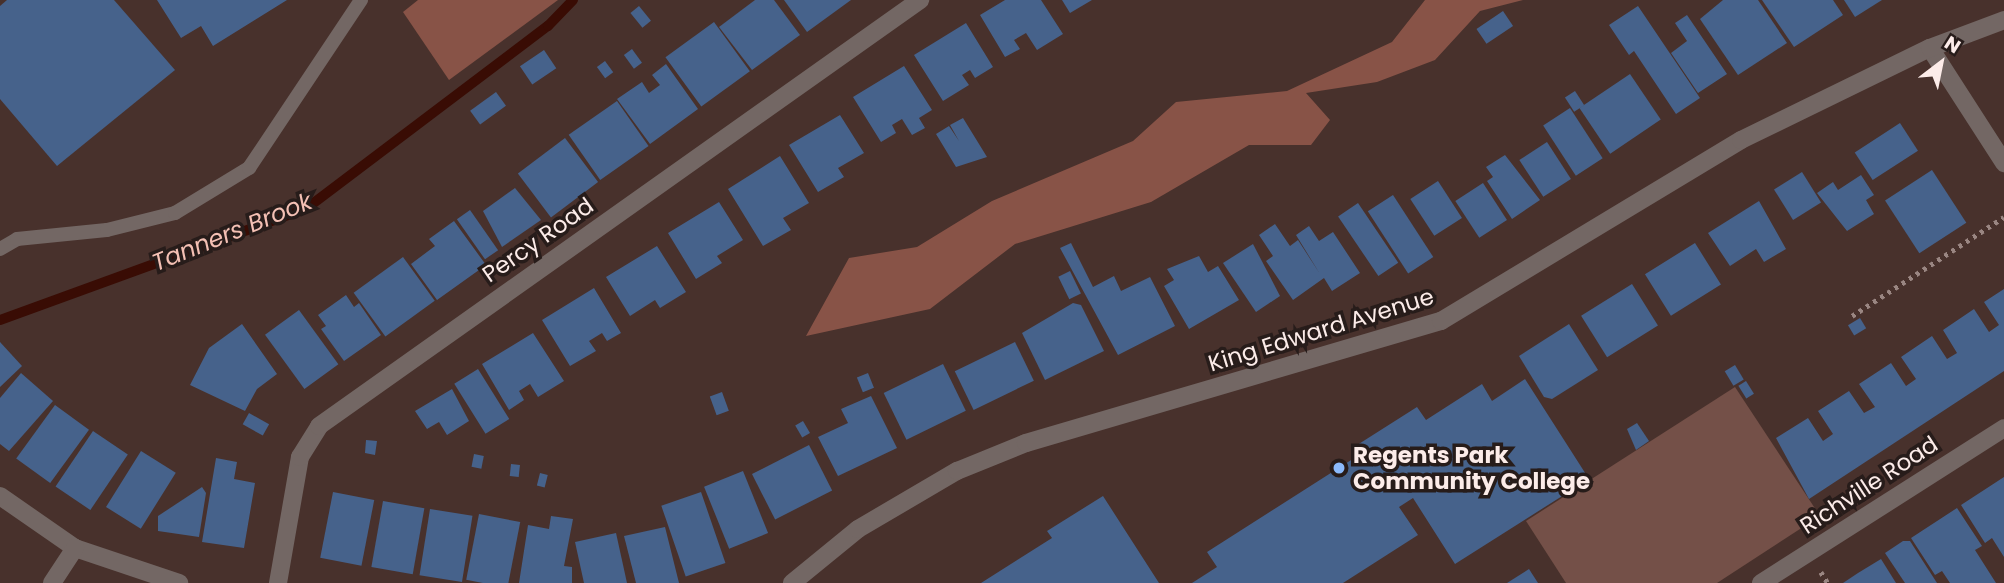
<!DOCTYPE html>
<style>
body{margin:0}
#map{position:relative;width:2004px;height:583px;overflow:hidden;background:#48312c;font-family:Poppins,sans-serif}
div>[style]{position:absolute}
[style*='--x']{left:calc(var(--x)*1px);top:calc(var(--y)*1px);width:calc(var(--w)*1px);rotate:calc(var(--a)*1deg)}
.green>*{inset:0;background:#745048}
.forest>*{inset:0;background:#885347}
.stream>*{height:10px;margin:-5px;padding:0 5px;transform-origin:5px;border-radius:5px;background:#390c04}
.building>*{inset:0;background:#46628b;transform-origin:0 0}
.path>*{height:4.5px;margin-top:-2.25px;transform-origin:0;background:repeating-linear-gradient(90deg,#9a8682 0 3.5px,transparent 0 8.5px)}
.lane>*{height:14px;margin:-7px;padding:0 7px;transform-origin:7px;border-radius:7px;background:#736764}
.street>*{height:18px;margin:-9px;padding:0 9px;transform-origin:9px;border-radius:9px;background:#736764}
.dots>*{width:19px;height:19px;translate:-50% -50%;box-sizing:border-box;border:4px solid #271c1a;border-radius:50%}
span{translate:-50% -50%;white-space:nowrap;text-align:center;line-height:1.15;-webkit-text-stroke:7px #271c1a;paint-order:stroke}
.street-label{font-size:23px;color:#fcece9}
.poi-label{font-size:23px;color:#fcece9;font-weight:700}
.left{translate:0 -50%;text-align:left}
.water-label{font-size:24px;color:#f4c0b4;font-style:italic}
.north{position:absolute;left:1906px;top:28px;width:70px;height:70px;-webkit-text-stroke:5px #271c1a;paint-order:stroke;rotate:32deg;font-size:19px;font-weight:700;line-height:28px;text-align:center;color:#fcece9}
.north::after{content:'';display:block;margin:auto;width:24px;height:32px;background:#fcece9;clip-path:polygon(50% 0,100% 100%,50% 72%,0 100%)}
</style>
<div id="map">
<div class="green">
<i style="clip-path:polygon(1735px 387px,1820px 516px,1717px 583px,1566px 583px,1526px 521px)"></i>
</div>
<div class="forest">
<i style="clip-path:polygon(418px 0,558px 0,449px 80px,403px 12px)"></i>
<i style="clip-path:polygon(1425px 0,1523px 0,1480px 11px,1435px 60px,1377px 82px,1306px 93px,1330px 120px,1311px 145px,1249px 145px,1151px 202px,1015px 244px,930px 309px,806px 336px,849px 258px,917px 247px,992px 201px,1133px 141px,1176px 102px,1287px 91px,1392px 42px)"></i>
</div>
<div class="stream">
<i style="--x:0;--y:320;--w:327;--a:-20"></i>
<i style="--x:307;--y:208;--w:302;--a:-37.1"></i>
<i style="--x:548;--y:26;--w:36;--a:-46"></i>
</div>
<div class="building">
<i style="clip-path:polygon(7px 0,114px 0,175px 70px,57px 166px,0 99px,0 6px)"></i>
<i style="clip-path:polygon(157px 0,287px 0,213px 46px,201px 26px,181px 38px)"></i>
<i style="clip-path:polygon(755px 0,774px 0,800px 35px,752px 70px,719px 27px)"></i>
<i style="clip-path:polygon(784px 0,851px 0,807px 32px)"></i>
<i style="clip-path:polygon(1005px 0,1041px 0,1063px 34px,1037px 50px,1026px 33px,1014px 40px,1020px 49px,1005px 57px,980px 15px)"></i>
<i style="clip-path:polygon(1062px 0,1092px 0,1070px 13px)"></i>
<i style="clip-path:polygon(1723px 0,1758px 0,1787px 43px,1738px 75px,1700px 19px)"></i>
<i style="clip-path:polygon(1762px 0,1833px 0,1843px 15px,1794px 47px)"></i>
<i style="clip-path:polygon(1844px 0,1882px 0,1855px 17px)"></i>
<i style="left:639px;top:6px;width:19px;height:11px;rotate:51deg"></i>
<i style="clip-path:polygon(1638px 6px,1700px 98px,1676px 114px,1634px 51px,1629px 55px,1609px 25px)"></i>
<i style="left:1503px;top:11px;width:18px;height:32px;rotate:56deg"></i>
<i style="clip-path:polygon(1687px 15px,1727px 74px,1698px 93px,1671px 53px,1687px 41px,1675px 23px)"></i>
<i style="left:714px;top:22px;width:61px;height:60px;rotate:54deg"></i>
<i style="clip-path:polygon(966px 23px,993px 67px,975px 78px,970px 70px,962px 75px,969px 85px,943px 101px,914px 55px)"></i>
<i style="left:632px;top:49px;width:17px;height:10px;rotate:54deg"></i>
<i style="left:544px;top:50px;width:22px;height:29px;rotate:56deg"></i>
<i style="left:605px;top:61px;width:14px;height:10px;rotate:54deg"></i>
<i style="clip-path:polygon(666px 64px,698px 109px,650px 144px,617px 99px,642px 82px,649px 93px,660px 85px,652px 75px)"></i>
<i style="clip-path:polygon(904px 66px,932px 110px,919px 118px,925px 128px,912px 135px,902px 119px,892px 125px,896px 133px,881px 142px,853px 97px)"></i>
<i style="left:1630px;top:74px;width:55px;height:61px;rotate:56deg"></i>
<i style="left:1575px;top:91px;width:17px;height:12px;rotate:57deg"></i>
<i style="left:496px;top:92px;width:17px;height:32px;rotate:54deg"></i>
<i style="left:617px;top:101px;width:55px;height:59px;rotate:55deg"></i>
<i style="left:1570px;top:108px;width:60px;height:32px;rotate:57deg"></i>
<i style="clip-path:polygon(840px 115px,864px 153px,838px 168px,844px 177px,818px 192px,789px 145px)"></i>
<i style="clip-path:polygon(963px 118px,987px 157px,956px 167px,936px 134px,949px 126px,959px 141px,950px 125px)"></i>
<i style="left:1900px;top:123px;width:33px;height:54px;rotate:57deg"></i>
<i style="left:565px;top:138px;width:55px;height:59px;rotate:53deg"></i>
<i style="left:1547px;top:142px;width:44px;height:33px;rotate:57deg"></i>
<i style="clip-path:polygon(1505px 155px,1540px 200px,1512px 219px,1487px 181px,1493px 177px,1486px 167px)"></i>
<i style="clip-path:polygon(780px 156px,809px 203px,783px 218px,791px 230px,763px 246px,728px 189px)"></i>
<i style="left:1932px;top:170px;width:63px;height:56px;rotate:57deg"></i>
<i style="left:1802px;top:172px;width:36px;height:33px;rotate:58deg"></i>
<i style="clip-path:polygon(1861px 175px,1874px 195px,1866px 200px,1874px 214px,1847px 231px,1817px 193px,1833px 182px,1838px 190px)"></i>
<i style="left:1438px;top:181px;width:44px;height:33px;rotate:57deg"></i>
<i style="left:1483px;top:183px;width:44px;height:33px;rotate:57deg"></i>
<i style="clip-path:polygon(515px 188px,541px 220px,502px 247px,483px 211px)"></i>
<i style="left:1393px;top:195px;width:74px;height:30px;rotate:57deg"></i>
<i style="clip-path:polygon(1759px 201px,1786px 249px,1764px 262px,1756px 249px,1730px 266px,1708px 233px)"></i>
<i style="clip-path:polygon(719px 202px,743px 240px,717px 256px,722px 263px,696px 279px,668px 233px)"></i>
<i style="left:1358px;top:203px;width:72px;height:24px;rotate:56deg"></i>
<i style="left:470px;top:210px;width:49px;height:16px;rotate:55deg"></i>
<i style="clip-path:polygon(454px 221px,486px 265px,437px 300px,411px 264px,435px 246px,429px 239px)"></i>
<i style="clip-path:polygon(1275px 224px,1290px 246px,1298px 240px,1320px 274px,1296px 235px,1309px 226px,1319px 241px,1333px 232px,1360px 273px,1332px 291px,1324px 278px,1293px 300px,1266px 261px,1273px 256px,1259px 235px)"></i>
<i style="clip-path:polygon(1071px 243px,1093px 287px,1114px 276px,1121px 291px,1150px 277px,1175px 326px,1118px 355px,1060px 248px)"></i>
<i style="left:1695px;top:243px;width:49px;height:59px;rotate:58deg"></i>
<i style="clip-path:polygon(1253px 244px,1280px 296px,1256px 312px,1223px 263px)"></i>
<i style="clip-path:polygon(657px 246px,686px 292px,660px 308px,655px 300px,630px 316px,606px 277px)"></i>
<i style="clip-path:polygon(1199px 256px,1208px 272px,1218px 266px,1239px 300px,1189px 329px,1164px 286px,1174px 280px,1167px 269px)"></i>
<i style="left:403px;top:257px;width:54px;height:61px;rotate:54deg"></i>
<i style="left:1070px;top:271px;width:25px;height:13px;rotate:64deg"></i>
<i style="left:1632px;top:284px;width:49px;height:60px;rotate:58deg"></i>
<i style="clip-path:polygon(594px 288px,621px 333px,607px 341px,602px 333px,589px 341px,596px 351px,570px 366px,542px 320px)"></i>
<i style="clip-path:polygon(2004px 289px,2004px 371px,1809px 499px,1776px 438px,1808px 418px,1823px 441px,1833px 434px,1818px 411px,1849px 391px,1864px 413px,1875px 407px,1859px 384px,1891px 363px,1906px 386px,1916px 379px,1901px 357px,1932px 336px,1947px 359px,1957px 353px,1943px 330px,1974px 309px,1989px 332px,1999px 325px,1984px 302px)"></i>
<i style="clip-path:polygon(346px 295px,354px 307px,359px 303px,381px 335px,344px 361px,321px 329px,326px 326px,318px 315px)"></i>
<i style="clip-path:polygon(1073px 303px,1081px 305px,1104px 351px,1045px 380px,1022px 333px)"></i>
<i style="left:299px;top:310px;width:67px;height:42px;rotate:54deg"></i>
<i style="left:1860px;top:318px;width:12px;height:14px;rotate:59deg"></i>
<i style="clip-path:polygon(242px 324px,277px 374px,257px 389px,245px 411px,190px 385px,209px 348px)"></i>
<i style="clip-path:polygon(1569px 324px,1598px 370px,1552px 399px,1544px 397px,1519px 356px)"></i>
<i style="clip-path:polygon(533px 333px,564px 381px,538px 397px,530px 384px,519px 391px,524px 400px,509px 410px,482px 364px)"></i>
<i style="clip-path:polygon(0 342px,22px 366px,0 387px)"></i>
<i style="left:1015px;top:342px;width:43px;height:67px;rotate:64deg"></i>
<i style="left:943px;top:364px;width:52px;height:66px;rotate:64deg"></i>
<i style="left:1735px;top:365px;width:17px;height:12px;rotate:59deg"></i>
<i style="left:478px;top:369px;width:59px;height:28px;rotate:58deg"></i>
<i style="clip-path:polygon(21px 373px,53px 401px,9px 451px,0 444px,0 398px)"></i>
<i style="left:868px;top:373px;width:16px;height:12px;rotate:68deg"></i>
<i style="clip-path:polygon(1525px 379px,1589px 479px,1455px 564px,1413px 498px,1399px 507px,1418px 535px,1343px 583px,1192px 583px,1217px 567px,1207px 552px,1359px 455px,1354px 447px,1417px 407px,1426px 420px,1482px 384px,1492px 401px)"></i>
<i style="left:1746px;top:381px;width:15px;height:9px;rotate:58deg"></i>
<i style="clip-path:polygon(452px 389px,469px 421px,447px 435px,439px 422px,427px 429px,415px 411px)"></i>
<i style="left:722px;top:392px;width:20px;height:13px;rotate:70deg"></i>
<i style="clip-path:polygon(871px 396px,897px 448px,838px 476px,818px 437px,848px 423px,841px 409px)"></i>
<i style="left:55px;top:405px;width:42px;height:66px;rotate:36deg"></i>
<i style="left:249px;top:413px;width:23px;height:13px;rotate:29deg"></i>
<i style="left:803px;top:421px;width:14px;height:9px;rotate:60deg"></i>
<i style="clip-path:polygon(1637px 423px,1649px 441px,1636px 450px,1627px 429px)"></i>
<i style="left:93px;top:431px;width:42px;height:67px;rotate:34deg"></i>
<i style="clip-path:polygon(366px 440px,377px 441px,375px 455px,365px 453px)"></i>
<i style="left:809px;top:445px;width:51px;height:64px;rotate:63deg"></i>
<i style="left:141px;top:451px;width:41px;height:66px;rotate:32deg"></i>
<i style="left:474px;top:454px;width:10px;height:13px;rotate:11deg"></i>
<i style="clip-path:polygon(216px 458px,237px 462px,234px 479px,255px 483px,244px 548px,202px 542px)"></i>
<i style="left:511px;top:464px;width:9px;height:12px;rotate:6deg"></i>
<i style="left:743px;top:471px;width:67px;height:42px;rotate:68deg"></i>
<i style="left:540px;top:473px;width:8px;height:13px;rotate:14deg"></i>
<i style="clip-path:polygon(2004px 477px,2004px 557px,1992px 538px,1985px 543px,1961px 505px)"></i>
<i style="clip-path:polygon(202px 487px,206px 493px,199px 537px,158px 531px,158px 516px)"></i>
<i style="left:333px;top:492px;width:42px;height:67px;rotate:11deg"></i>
<i style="left:701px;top:492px;width:75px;height:42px;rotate:71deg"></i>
<i style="clip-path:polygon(1103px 496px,1159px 583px,981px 583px,1052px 538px,1047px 531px)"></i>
<i style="left:383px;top:501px;width:42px;height:67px;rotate:10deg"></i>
<i style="clip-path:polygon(1957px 508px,1982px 546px,1975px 550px,1996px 583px,1950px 583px,1942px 571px,1935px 575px,1911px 538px)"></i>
<i style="left:430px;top:509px;width:43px;height:67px;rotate:9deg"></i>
<i style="left:479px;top:514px;width:42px;height:67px;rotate:11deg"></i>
<i style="clip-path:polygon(551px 516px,573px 519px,564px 566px,572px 567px,572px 583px,519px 583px,528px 525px,549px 529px)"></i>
<i style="clip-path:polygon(665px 527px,679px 583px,636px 583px,624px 536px)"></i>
<i style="clip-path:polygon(616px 533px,627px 583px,584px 583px,575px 542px)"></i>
<i style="clip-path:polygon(1903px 541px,1910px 541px,1937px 583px,1905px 583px,1885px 553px)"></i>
<i style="clip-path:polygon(1881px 559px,1896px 583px,1843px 583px,1858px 573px)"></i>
<i style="clip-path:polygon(1529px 569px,1538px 583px,1507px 583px)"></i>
</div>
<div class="path">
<i style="--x:1852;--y:316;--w:181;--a:-33.1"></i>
<i style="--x:1821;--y:572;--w:13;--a:58"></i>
</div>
<div class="lane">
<i style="--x:0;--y:249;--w:20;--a:-30"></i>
<i style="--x:17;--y:239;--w:90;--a:-5.7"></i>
<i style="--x:107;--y:230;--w:70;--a:-14"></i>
<i style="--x:175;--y:213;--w:87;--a:-31.3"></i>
<i style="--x:249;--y:168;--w:202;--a:-56.3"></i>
</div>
<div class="street">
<i style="--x:1930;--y:48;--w:137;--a:57.2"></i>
<i style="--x:0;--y:496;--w:91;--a:34.7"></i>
<i style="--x:75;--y:548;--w:110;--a:18.6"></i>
<i style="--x:52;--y:583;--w:42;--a:-56.7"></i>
<i style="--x:278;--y:583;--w:128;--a:-80.1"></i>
<i style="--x:300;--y:457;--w:36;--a:-58"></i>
<i style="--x:319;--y:426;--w:737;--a:-35.33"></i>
<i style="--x:792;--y:583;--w:85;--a:-39.3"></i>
<i style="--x:858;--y:529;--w:115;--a:-30.4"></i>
<i style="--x:957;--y:471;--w:74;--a:-22.1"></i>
<i style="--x:1026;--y:443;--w:433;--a:-16.4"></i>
<i style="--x:1441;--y:321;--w:350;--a:-31.1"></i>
<i style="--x:1741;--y:140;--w:210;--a:-26"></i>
<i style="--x:1930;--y:48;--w:79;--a:-20.7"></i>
<i style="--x:1761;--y:583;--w:288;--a:-32.5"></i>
</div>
<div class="dots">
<i style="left:1339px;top:468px;background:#8bbafc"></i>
</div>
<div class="street-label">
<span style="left:538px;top:240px;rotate:-35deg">Percy Road</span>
<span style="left:1321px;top:330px;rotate:-17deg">King Edward Avenue</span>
<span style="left:1869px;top:485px;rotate:-33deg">Richville Road</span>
</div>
<div class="poi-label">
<span class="left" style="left:1353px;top:468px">Regents Park<br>Community College</span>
</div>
<div class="water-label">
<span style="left:232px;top:232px;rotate:-22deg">Tanners Brook</span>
</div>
<div class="north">N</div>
</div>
